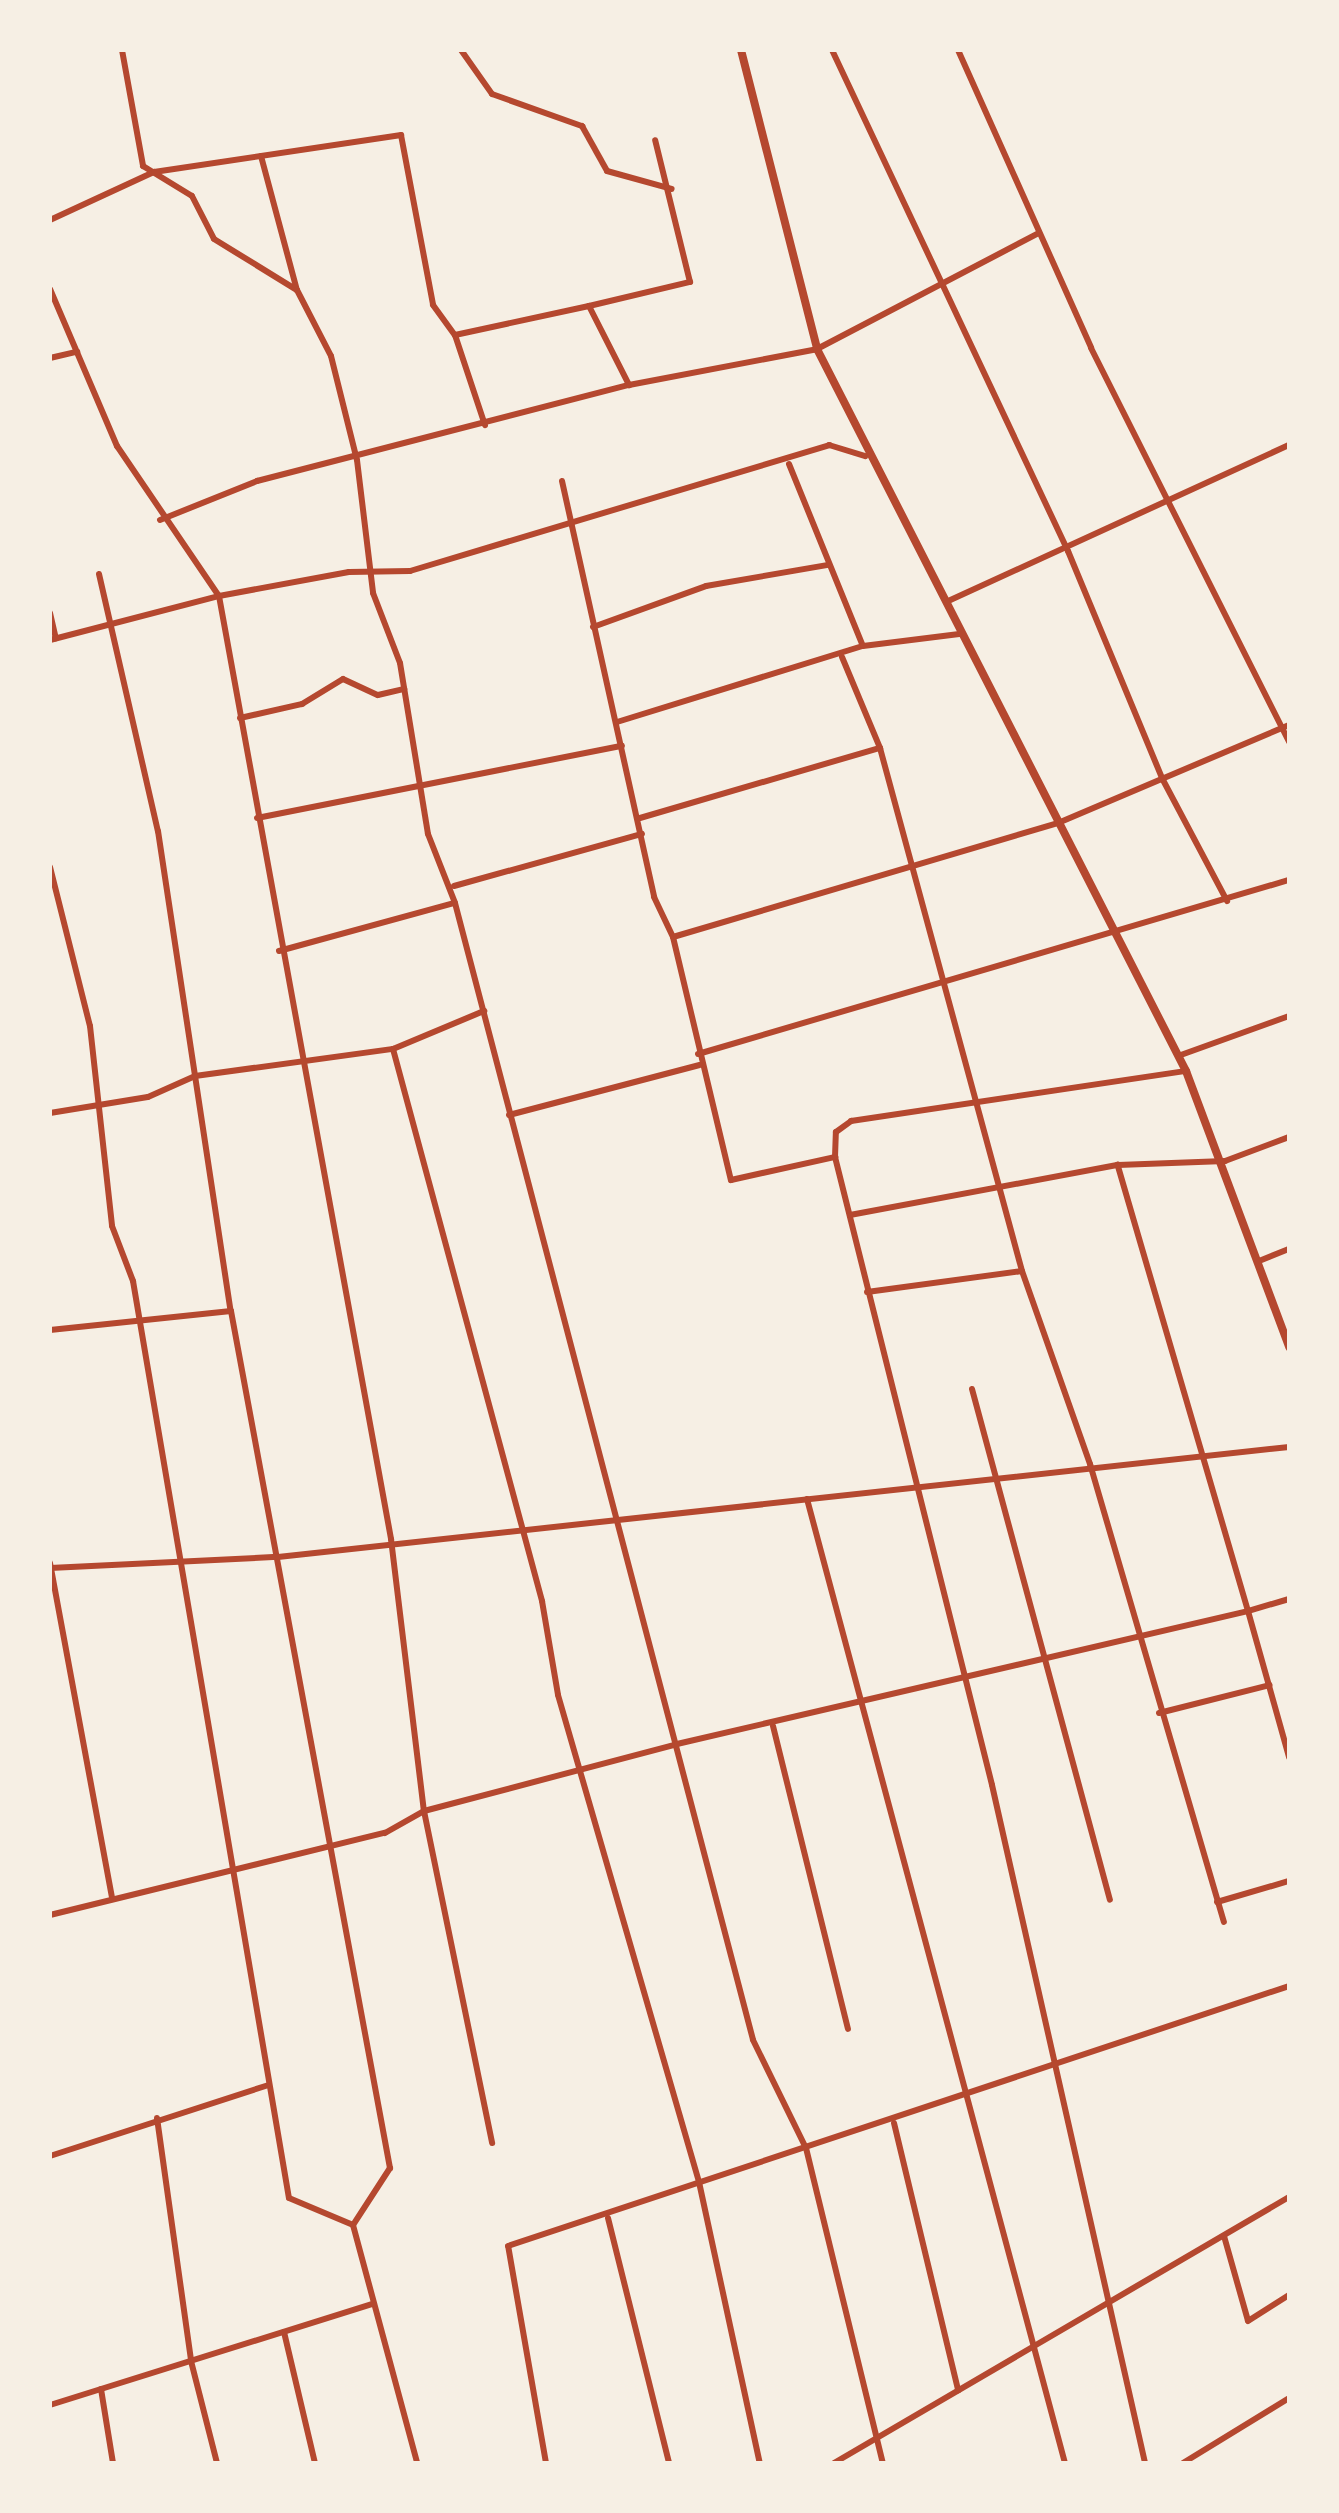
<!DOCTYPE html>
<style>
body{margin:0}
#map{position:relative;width:1339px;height:2513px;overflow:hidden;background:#f6efe4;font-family:"Space Grotesk",sans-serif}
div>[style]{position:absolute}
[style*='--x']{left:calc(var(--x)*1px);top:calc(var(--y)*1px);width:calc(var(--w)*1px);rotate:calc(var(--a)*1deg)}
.minor>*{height:6px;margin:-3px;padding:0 3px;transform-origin:3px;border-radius:3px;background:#b5482f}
.tertiary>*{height:8px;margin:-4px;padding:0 4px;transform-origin:4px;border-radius:4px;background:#b5482f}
span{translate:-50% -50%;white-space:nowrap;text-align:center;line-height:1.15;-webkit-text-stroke:8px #f6efe4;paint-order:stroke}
.frame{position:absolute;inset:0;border:52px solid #f6efe4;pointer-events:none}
</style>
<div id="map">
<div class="minor">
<i style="--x:122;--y:50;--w:118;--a:79.7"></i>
<i style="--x:143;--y:166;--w:57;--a:31.5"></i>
<i style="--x:192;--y:196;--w:48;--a:62.9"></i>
<i style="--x:214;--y:239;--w:97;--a:31.6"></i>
<i style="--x:461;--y:50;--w:54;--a:54.8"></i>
<i style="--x:492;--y:94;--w:96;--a:19.6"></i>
<i style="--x:582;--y:126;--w:51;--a:60.9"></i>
<i style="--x:607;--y:171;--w:67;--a:15.5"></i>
<i style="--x:832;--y:50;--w:554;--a:64.78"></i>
<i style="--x:1068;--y:551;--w:248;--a:67.5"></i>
<i style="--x:1163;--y:780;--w:137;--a:62.1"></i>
<i style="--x:958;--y:50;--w:326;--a:65.9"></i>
<i style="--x:1091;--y:348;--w:441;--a:63.3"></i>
<i style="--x:261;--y:156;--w:139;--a:75"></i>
<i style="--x:297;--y:290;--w:74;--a:62.7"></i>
<i style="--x:331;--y:356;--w:107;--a:76"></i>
<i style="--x:357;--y:460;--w:134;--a:83.1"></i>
<i style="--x:373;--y:593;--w:75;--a:68.9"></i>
<i style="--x:400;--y:663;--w:173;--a:80.7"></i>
<i style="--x:428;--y:834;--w:74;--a:68.6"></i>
<i style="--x:50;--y:220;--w:115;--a:-24.8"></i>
<i style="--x:154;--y:172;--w:250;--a:-8.5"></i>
<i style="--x:401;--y:135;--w:173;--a:79.3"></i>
<i style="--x:433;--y:305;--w:37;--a:54"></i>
<i style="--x:455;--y:335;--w:137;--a:-12.2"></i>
<i style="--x:589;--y:306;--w:89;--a:63.1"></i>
<i style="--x:50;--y:289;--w:171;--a:66.9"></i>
<i style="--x:117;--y:446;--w:181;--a:55.8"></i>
<i style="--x:219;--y:596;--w:959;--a:79.66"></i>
<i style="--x:391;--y:1539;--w:274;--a:83.1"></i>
<i style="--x:424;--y:1811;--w:339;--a:78.4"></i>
<i style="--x:589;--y:306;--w:104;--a:-13.4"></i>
<i style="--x:690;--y:282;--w:146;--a:-103.8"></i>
<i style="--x:455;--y:335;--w:95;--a:71.6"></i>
<i style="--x:50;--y:358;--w:28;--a:-13"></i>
<i style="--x:789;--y:464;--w:196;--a:67.9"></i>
<i style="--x:562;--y:481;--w:426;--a:77.5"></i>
<i style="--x:654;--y:897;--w:44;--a:64.6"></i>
<i style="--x:673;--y:937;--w:250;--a:76.6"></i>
<i style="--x:731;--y:1180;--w:107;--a:-12.5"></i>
<i style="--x:835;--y:1157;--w:647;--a:75.96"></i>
<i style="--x:992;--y:1785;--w:695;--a:77.28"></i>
<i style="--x:160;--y:520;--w:105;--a:-21.9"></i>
<i style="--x:257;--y:481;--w:384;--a:-14.5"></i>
<i style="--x:629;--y:385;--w:191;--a:-10.8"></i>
<i style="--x:817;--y:349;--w:250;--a:-27.6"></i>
<i style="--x:99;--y:574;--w:264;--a:77.1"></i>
<i style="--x:158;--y:831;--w:486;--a:81.4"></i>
<i style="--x:231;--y:1311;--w:872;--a:79.49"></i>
<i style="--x:390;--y:2168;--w:68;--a:123"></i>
<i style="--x:353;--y:2225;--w:246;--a:74.9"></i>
<i style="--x:946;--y:602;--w:377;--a:-24.6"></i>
<i style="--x:50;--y:613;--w:26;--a:77"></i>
<i style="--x:593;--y:627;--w:120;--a:-19.9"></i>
<i style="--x:706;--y:586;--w:124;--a:-9.8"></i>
<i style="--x:50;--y:640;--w:175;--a:-14.6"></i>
<i style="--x:219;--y:596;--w:132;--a:-10.5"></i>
<i style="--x:349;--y:572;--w:61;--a:-0.9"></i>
<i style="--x:410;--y:571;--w:438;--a:-16.7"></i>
<i style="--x:829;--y:445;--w:38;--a:17"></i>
<i style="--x:842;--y:657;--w:99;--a:67.3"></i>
<i style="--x:880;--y:748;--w:542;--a:74.81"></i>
<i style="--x:1022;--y:1271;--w:205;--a:70.6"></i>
<i style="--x:1090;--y:1464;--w:477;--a:73.7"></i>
<i style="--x:240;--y:718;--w:64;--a:-12.7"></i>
<i style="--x:302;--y:704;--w:48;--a:-31.4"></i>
<i style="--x:343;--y:679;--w:38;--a:25"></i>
<i style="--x:378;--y:695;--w:27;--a:-13"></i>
<i style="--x:617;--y:722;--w:257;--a:-17.2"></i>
<i style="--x:863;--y:646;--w:97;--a:-7.1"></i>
<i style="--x:257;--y:818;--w:372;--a:-11.2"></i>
<i style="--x:640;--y:818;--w:250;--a:-16.3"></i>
<i style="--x:50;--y:867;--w:164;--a:75.9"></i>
<i style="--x:90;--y:1026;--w:201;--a:83.7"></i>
<i style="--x:112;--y:1226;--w:59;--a:69.1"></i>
<i style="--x:133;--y:1281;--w:930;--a:80.35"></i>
<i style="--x:289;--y:2198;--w:69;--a:22.9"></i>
<i style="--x:454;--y:886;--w:195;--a:-15.5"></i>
<i style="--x:673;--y:937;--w:402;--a:-16.5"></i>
<i style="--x:1058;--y:823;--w:251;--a:-23"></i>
<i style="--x:279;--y:951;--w:182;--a:-15.3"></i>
<i style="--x:455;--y:903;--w:1175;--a:75.31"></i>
<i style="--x:753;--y:2040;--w:120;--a:63.9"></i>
<i style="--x:806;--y:2148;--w:324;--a:76.3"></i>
<i style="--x:393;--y:1049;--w:572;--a:74.89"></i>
<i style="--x:542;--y:1601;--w:95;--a:80.3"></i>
<i style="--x:558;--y:1695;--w:507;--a:73.85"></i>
<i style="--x:699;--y:2182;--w:288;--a:77.8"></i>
<i style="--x:698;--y:1054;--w:616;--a:-16.41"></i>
<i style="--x:1178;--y:1056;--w:118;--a:-19.8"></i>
<i style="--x:50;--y:1113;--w:99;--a:-9.3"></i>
<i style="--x:148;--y:1097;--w:51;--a:-24.1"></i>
<i style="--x:195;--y:1076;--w:200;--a:-7.8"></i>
<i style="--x:393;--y:1049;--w:99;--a:-22.7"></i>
<i style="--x:509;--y:1115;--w:197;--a:-14.7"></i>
<i style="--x:835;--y:1157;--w:25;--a:-88"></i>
<i style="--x:836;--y:1132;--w:19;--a:-36"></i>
<i style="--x:851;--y:1121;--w:339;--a:-8.5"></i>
<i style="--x:850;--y:1215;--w:273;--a:-10.6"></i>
<i style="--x:1118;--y:1165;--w:107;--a:-2.1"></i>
<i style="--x:1225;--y:1161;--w:68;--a:-20.6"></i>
<i style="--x:1259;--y:1261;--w:32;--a:-22"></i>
<i style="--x:867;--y:1292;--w:156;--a:-7.7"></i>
<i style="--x:50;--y:1330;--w:182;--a:-6"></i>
<i style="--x:972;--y:1389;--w:529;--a:74.89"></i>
<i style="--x:807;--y:1499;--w:998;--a:75.02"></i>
<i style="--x:50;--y:1563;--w:340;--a:79.5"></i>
<i style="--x:50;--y:1568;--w:228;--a:-2.8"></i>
<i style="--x:278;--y:1557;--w:1017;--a:-6.21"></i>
<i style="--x:1289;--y:1599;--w:43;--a:163.7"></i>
<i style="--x:1248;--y:1611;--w:152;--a:74.3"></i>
<i style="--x:1159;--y:1713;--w:114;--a:-14.2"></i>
<i style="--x:773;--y:1726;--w:312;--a:76.1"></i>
<i style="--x:1217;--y:1902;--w:75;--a:-16.3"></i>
<i style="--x:50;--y:1915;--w:345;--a:-13.8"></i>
<i style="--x:385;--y:1833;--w:45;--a:-29.4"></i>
<i style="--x:424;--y:1811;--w:262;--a:-14.8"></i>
<i style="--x:677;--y:1744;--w:586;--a:-13.11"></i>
<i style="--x:1248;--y:1611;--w:465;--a:-106.3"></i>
<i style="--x:157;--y:2118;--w:245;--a:82"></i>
<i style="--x:191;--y:2361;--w:105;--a:75.7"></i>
<i style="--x:894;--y:2123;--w:275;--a:76.5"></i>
<i style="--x:50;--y:2156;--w:229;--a:-18"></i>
<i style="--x:608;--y:2218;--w:252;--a:76"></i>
<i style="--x:1224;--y:2236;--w:88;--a:74.2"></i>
<i style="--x:1248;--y:2321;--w:49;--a:-32.4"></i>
<i style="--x:284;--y:2332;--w:135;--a:76.7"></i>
<i style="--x:101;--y:2389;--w:75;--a:80.8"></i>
<i style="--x:50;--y:2405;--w:338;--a:-17.4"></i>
<i style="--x:546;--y:2463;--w:220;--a:-99.9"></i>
<i style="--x:508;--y:2246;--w:823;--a:-18.41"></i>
<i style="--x:834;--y:2463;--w:527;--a:-30.31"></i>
<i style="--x:1183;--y:2463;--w:124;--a:-31.5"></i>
</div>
<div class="tertiary">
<i style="--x:741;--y:50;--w:309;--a:75.7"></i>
<i style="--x:817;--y:349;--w:811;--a:62.93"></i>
<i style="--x:1186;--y:1071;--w:295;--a:69.5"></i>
</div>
<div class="frame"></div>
</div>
